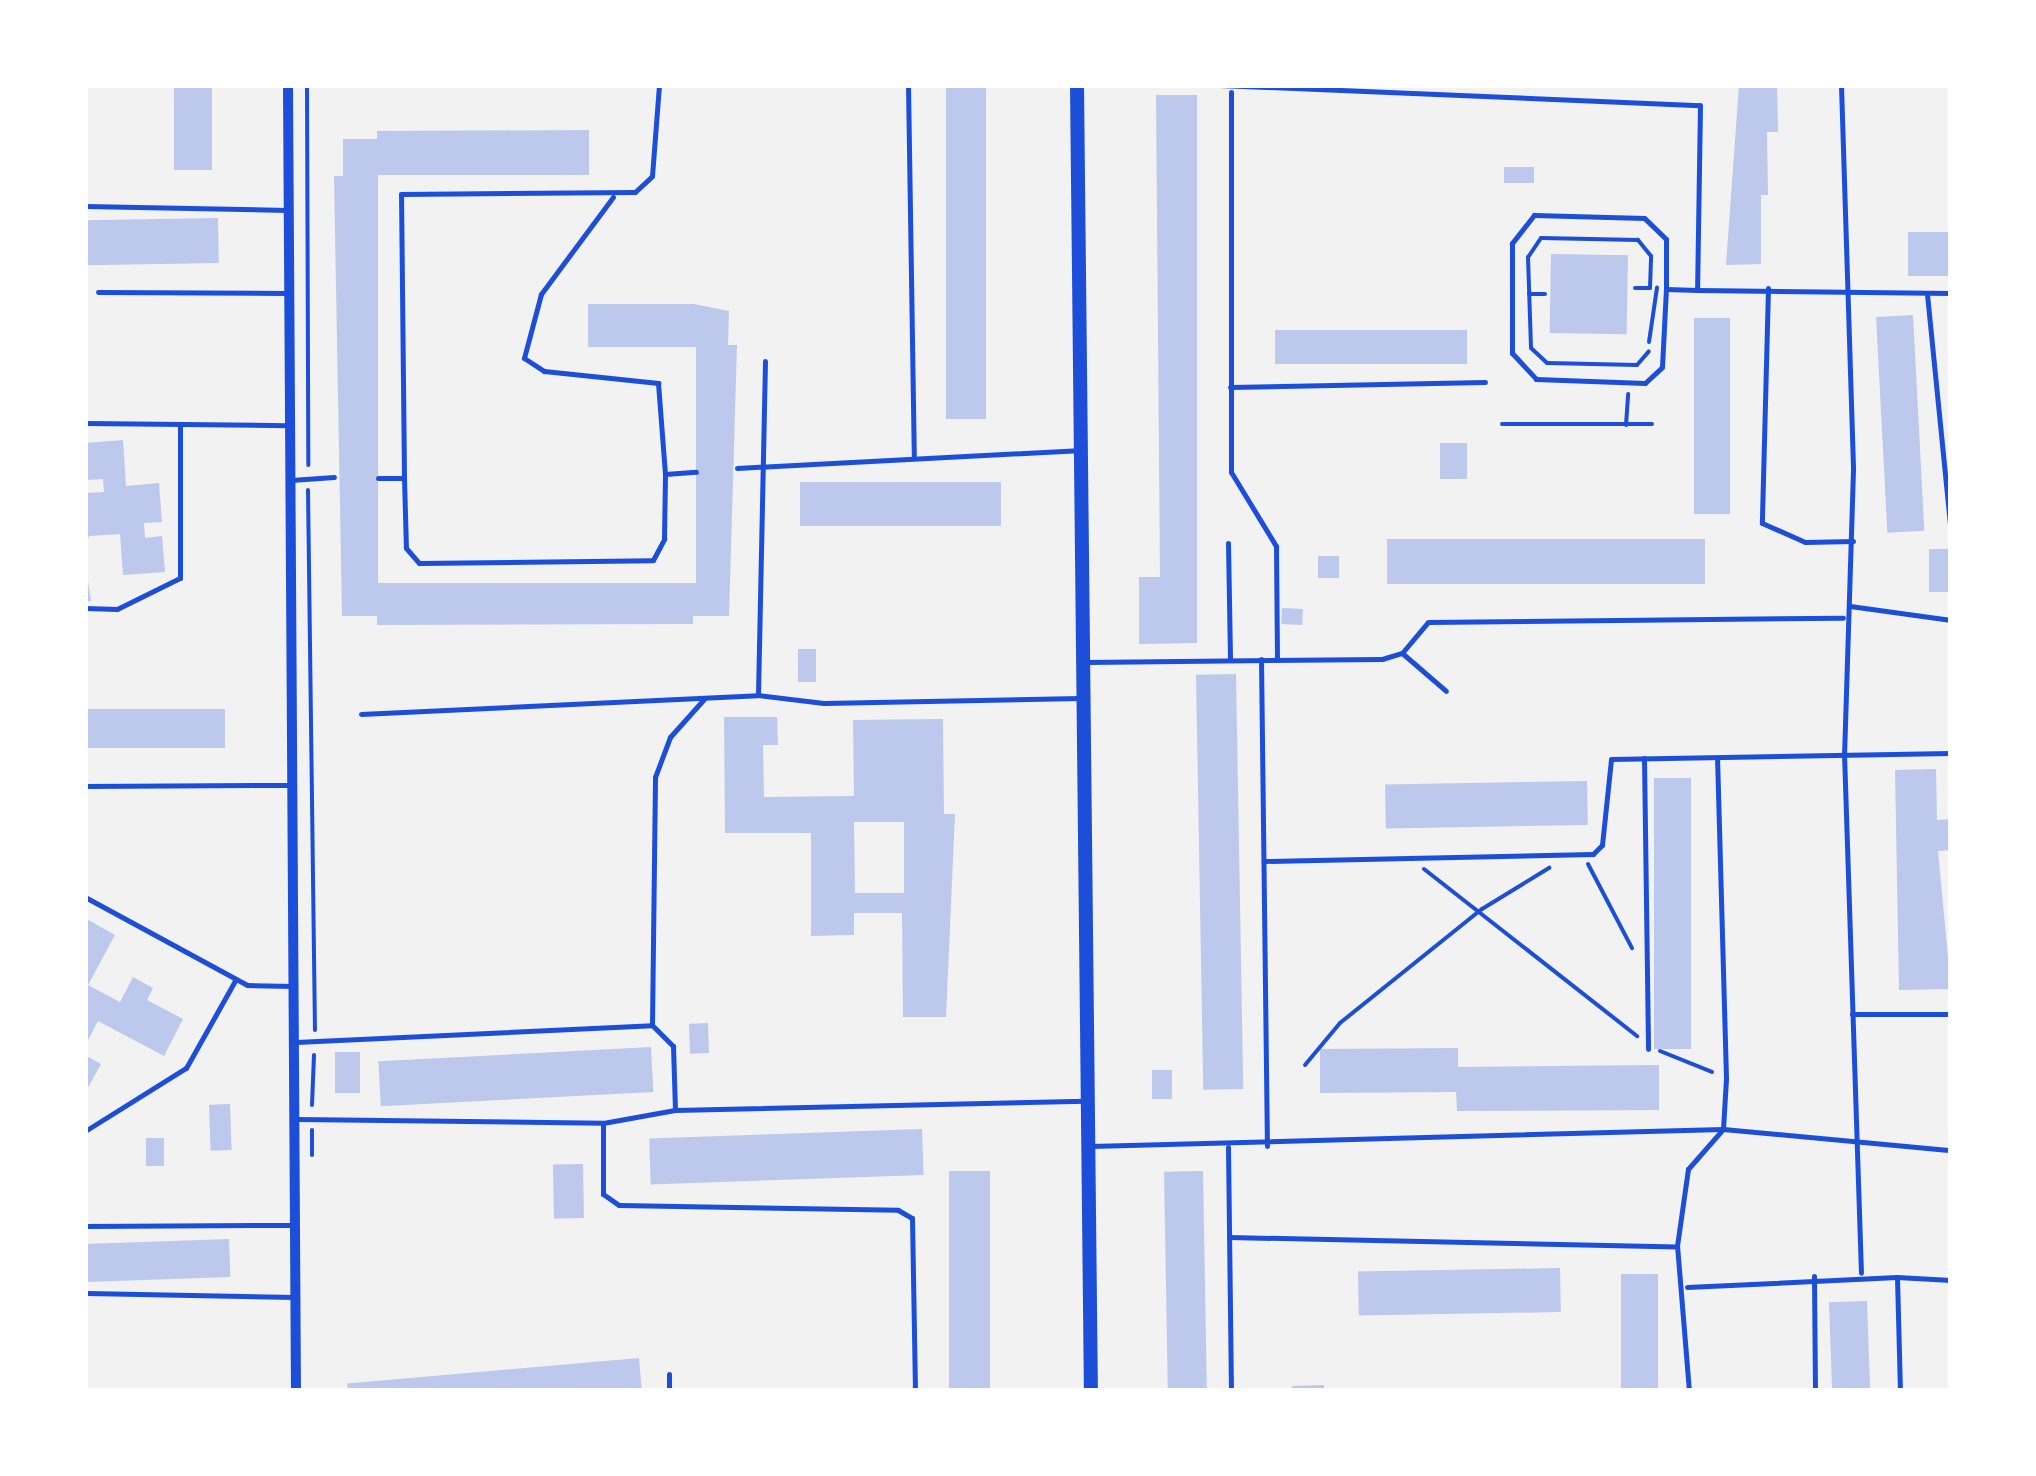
<!DOCTYPE html>
<style>
body{margin:0}
#map{position:relative;width:2036px;height:1476px;overflow:hidden;background:#f2f2f2;font-family:Commissioner,sans-serif}
div>[style]{position:absolute}
[style*='--x']{left:calc(var(--x)*1px);top:calc(var(--y)*1px);width:calc(var(--w)*1px);rotate:calc(var(--a)*1deg)}
.building>*{inset:0;background:#bdc9ec;transform-origin:0 0}
.path>*{height:4px;margin:-2px;padding:0 2px;transform-origin:2px;border-radius:2px;background:#1d4ed8}
.service>*{height:5px;margin:-2.5px;padding:0 2.5px;transform-origin:2.5px;border-radius:2.5px;background:#1d4ed8}
.minor>*{height:10px;margin:-5px;padding:0 5px;transform-origin:5px;border-radius:5px;background:#1d4ed8}
.tertiary>*{height:14px;margin:-7px;padding:0 7px;transform-origin:7px;border-radius:7px;background:#1d4ed8}
span{translate:-50% -50%;white-space:nowrap;text-align:center;line-height:1.15;-webkit-text-stroke:10px #fff;paint-order:stroke}
.frame{position:absolute;inset:0;border:88px solid #fff;pointer-events:none}
</style>
<div id="map">
<div class="building">
<i style="left:174px;top:85px;width:38px;height:85px"></i>
<i style="left:946px;top:85px;width:40px;height:334px"></i>
<i style="clip-path:polygon(1739px 85px,1777px 85px,1778px 132px,1767px 132px,1768px 195px,1761px 195px,1761px 264px,1726px 265px)"></i>
<i style="clip-path:polygon(1156px 95px,1197px 95px,1197px 643px,1139px 644px,1139px 577px,1160px 577px)"></i>
<i style="clip-path:polygon(589px 130px,589px 175px,378px 175px,378px 583px,696px 583px,696px 347px,588px 347px,588px 304px,694px 304px,729px 311px,728px 345px,737px 345px,729px 616px,693px 616px,693px 624px,377px 625px,377px 616px,342px 616px,334px 176px,343px 176px,343px 139px,377px 139px,377px 131px)"></i>
<i style="left:1504px;top:167px;width:30px;height:16px"></i>
<i style="left:218px;top:218px;width:45px;height:133px;rotate:89deg"></i>
<i style="left:1951px;top:232px;width:44px;height:43px;rotate:90deg"></i>
<i style="left:1551px;top:254px;width:77px;height:79px;rotate:1deg"></i>
<i style="left:1913px;top:315px;width:216px;height:37px;rotate:87deg"></i>
<i style="left:1694px;top:318px;width:36px;height:196px"></i>
<i style="left:1467px;top:330px;width:34px;height:192px;rotate:90deg"></i>
<i style="clip-path:polygon(123px 440px,126px 486px,159px 483px,162px 522px,144px 523px,145px 538px,162px 536px,165px 572px,123px 575px,120px 534px,89px 536px,85px 550px,87px 493px,104px 492px,103px 479px,86px 480px,85px 443px)"></i>
<i style="left:1440px;top:443px;width:27px;height:36px"></i>
<i style="left:800px;top:482px;width:201px;height:44px"></i>
<i style="left:1705px;top:539px;width:45px;height:318px;rotate:90deg"></i>
<i style="left:1951px;top:549px;width:43px;height:22px;rotate:90deg"></i>
<i style="left:1318px;top:556px;width:21px;height:22px"></i>
<i style="clip-path:polygon(85px 562px,91px 601px,85px 602px)"></i>
<i style="left:1282px;top:608px;width:21px;height:16px;rotate:3deg"></i>
<i style="left:798px;top:649px;width:18px;height:33px"></i>
<i style="left:1236px;top:674px;width:415px;height:40px;rotate:89deg"></i>
<i style="left:225px;top:709px;width:39px;height:140px;rotate:90deg"></i>
<i style="clip-path:polygon(evenodd,724px 717px,777px 717px,778px 745px,763px 745px,764px 797px,854px 796px,853px 720px,943px 719px,944px 814px,955px 814px,946px 1017px,903px 1017px,902px 913px,854px 913px,854px 935px,811px 936px,811px 833px,725px 833px,724px 717px,854px 822px,904px 822px,904px 893px,855px 893px,854px 822px)"></i>
<i style="clip-path:polygon(1936px 769px,1937px 820px,1951px 819px,1951px 850px,1938px 851px,1951px 989px,1899px 990px,1895px 770px)"></i>
<i style="left:1691px;top:778px;width:271px;height:37px;rotate:90deg"></i>
<i style="left:1587px;top:781px;width:44px;height:202px;rotate:89deg"></i>
<i style="clip-path:polygon(85px 918px,115px 935px,88px 985px,120px 1002px,133px 977px,153px 988px,147px 1000px,183px 1019px,164px 1056px,98px 1021px,85px 1046px)"></i>
<i style="left:708px;top:1023px;width:30px;height:19px;rotate:88deg"></i>
<i style="left:651px;top:1047px;width:45px;height:273px;rotate:87deg"></i>
<i style="clip-path:polygon(1458px 1048px,1458px 1067px,1659px 1065px,1659px 1110px,1457px 1111px,1456px 1092px,1320px 1093px,1320px 1049px)"></i>
<i style="left:335px;top:1052px;width:25px;height:41px"></i>
<i style="clip-path:polygon(85px 1055px,101px 1064px,85px 1093px)"></i>
<i style="left:1152px;top:1070px;width:20px;height:29px"></i>
<i style="left:230px;top:1104px;width:46px;height:21px;rotate:88deg"></i>
<i style="left:922px;top:1129px;width:46px;height:273px;rotate:88deg"></i>
<i style="left:146px;top:1138px;width:18px;height:28px"></i>
<i style="left:583px;top:1164px;width:54px;height:30px;rotate:89deg"></i>
<i style="left:990px;top:1171px;width:220px;height:41px;rotate:90deg"></i>
<i style="left:1203px;top:1171px;width:220px;height:39px;rotate:89deg"></i>
<i style="left:229px;top:1239px;width:38px;height:144px;rotate:88deg"></i>
<i style="left:1560px;top:1268px;width:44px;height:202px;rotate:89deg"></i>
<i style="left:1621px;top:1274px;width:37px;height:117px"></i>
<i style="left:1867px;top:1301px;width:90px;height:38px;rotate:88deg"></i>
<i style="left:639px;top:1358px;width:33px;height:293px;rotate:85deg"></i>
<i style="clip-path:polygon(1324px 1385px,1324px 1391px,1293px 1391px,1292px 1386px)"></i>
</div>
<div class="path">
<i style="--x:307;--y:85;--w:380;--a:89.8"></i>
<i style="--x:1635;--y:288;--w:15;--a:0"></i>
<i style="--x:1650;--y:288;--w:32;--a:-88"></i>
<i style="--x:1651;--y:256;--w:21;--a:-129"></i>
<i style="--x:1638;--y:240;--w:97;--a:-178.8"></i>
<i style="--x:1541;--y:238;--w:23;--a:124"></i>
<i style="--x:1528;--y:257;--w:91;--a:88.1"></i>
<i style="--x:1531;--y:348;--w:22;--a:43"></i>
<i style="--x:1547;--y:363;--w:90;--a:1.3"></i>
<i style="--x:1637;--y:365;--w:18;--a:-49"></i>
<i style="--x:1529;--y:294;--w:16;--a:0"></i>
<i style="--x:1649;--y:342;--w:55;--a:-81.6"></i>
<i style="--x:1502;--y:424;--w:150;--a:0"></i>
<i style="--x:1626;--y:425;--w:31;--a:-86"></i>
<i style="--x:308;--y:490;--w:540;--a:89.26"></i>
<i style="--x:1588;--y:864;--w:95;--a:62.4"></i>
<i style="--x:1424;--y:869;--w:271;--a:38.1"></i>
<i style="--x:1660;--y:1051;--w:56;--a:22"></i>
<i style="--x:1305;--y:1065;--w:55;--a:-50.2"></i>
<i style="--x:1340;--y:1023;--w:182;--a:-38.8"></i>
<i style="--x:1482;--y:909;--w:79;--a:-31.5"></i>
<i style="--x:312;--y:1105;--w:50;--a:-87.7"></i>
<i style="--x:312;--y:1130;--w:25;--a:90"></i>
</div>
<div class="service">
<i style="--x:908;--y:85;--w:373;--a:89.1"></i>
<i style="--x:1219;--y:85;--w:481;--a:2.4"></i>
<i style="--x:1700;--y:105;--w:185;--a:90.9"></i>
<i style="--x:1697;--y:290;--w:254;--a:0.7"></i>
<i style="--x:1841;--y:85;--w:385;--a:88.2"></i>
<i style="--x:1853;--y:470;--w:283;--a:91.8"></i>
<i style="--x:1844;--y:753;--w:520;--a:88.13"></i>
<i style="--x:1231;--y:92;--w:380;--a:90"></i>
<i style="--x:1231;--y:472;--w:87;--a:58.7"></i>
<i style="--x:1276;--y:546;--w:113;--a:89.5"></i>
<i style="--x:613;--y:197;--w:121;--a:126.6"></i>
<i style="--x:541;--y:294;--w:66;--a:104.9"></i>
<i style="--x:524;--y:358;--w:24;--a:33"></i>
<i style="--x:544;--y:371;--w:115;--a:6"></i>
<i style="--x:658;--y:383;--w:91;--a:85.6"></i>
<i style="--x:85;--y:206;--w:202;--a:1.1"></i>
<i style="--x:1768;--y:288;--w:235;--a:91.5"></i>
<i style="--x:1762;--y:523;--w:47;--a:23.8"></i>
<i style="--x:1805;--y:542;--w:48;--a:-1.2"></i>
<i style="--x:1666;--y:289;--w:50;--a:-90"></i>
<i style="--x:1666;--y:239;--w:30;--a:-136"></i>
<i style="--x:1644;--y:218;--w:110;--a:-178.4"></i>
<i style="--x:1534;--y:215;--w:36;--a:128"></i>
<i style="--x:1512;--y:243;--w:110;--a:90"></i>
<i style="--x:1512;--y:353;--w:35;--a:47"></i>
<i style="--x:1536;--y:379;--w:109;--a:2.1"></i>
<i style="--x:1645;--y:383;--w:23;--a:-43"></i>
<i style="--x:1662;--y:367;--w:78;--a:-87.1"></i>
<i style="--x:1666;--y:289;--w:31;--a:2"></i>
<i style="--x:98;--y:292;--w:189;--a:0.3"></i>
<i style="--x:1927;--y:294;--w:242;--a:84.3"></i>
<i style="--x:765;--y:361;--w:334;--a:91.2"></i>
<i style="--x:758;--y:695;--w:66;--a:6.9"></i>
<i style="--x:824;--y:703;--w:257;--a:-1.1"></i>
<i style="--x:1230;--y:387;--w:255;--a:-1.1"></i>
<i style="--x:85;--y:423;--w:203;--a:0.6"></i>
<i style="--x:737;--y:468;--w:341;--a:-3"></i>
<i style="--x:378;--y:478;--w:26;--a:0"></i>
<i style="--x:404;--y:478;--w:70;--a:88.4"></i>
<i style="--x:406;--y:548;--w:20;--a:49"></i>
<i style="--x:419;--y:563;--w:234;--a:-0.7"></i>
<i style="--x:653;--y:560;--w:24;--a:-62"></i>
<i style="--x:664;--y:539;--w:65;--a:-89.1"></i>
<i style="--x:665;--y:474;--w:31;--a:-4"></i>
<i style="--x:404;--y:478;--w:284;--a:-90.6"></i>
<i style="--x:401;--y:194;--w:234;--a:-0.5"></i>
<i style="--x:635;--y:192;--w:23;--a:-43"></i>
<i style="--x:652;--y:176;--w:91;--a:-85.6"></i>
<i style="--x:291;--y:480;--w:43;--a:-4"></i>
<i style="--x:1228;--y:543;--w:116;--a:89"></i>
<i style="--x:1850;--y:606;--w:102;--a:7.9"></i>
<i style="--x:85;--y:608;--w:32;--a:2"></i>
<i style="--x:117;--y:609;--w:70;--a:-26.2"></i>
<i style="--x:180;--y:578;--w:154;--a:-90"></i>
<i style="--x:1402;--y:653;--w:58;--a:40.8"></i>
<i style="--x:1261;--y:659;--w:487;--a:89.3"></i>
<i style="--x:1087;--y:662;--w:295;--a:-0.6"></i>
<i style="--x:1382;--y:659;--w:21;--a:-17"></i>
<i style="--x:1402;--y:653;--w:40;--a:-50"></i>
<i style="--x:1428;--y:622;--w:415;--a:-0.6"></i>
<i style="--x:361;--y:714;--w:397;--a:-2.7"></i>
<i style="--x:1644;--y:758;--w:291;--a:89.2"></i>
<i style="--x:85;--y:786;--w:205;--a:-0.3"></i>
<i style="--x:1264;--y:861;--w:329;--a:-1.2"></i>
<i style="--x:1593;--y:854;--w:13;--a:-45"></i>
<i style="--x:1602;--y:845;--w:86;--a:-84"></i>
<i style="--x:1611;--y:759;--w:340;--a:-1"></i>
<i style="--x:85;--y:897;--w:184;--a:28.5"></i>
<i style="--x:247;--y:985;--w:46;--a:1.2"></i>
<i style="--x:1852;--y:1014;--w:99;--a:0"></i>
<i style="--x:652;--y:1025;--w:248;--a:-89.3"></i>
<i style="--x:655;--y:777;--w:43;--a:-69.4"></i>
<i style="--x:670;--y:737;--w:51;--a:-48.2"></i>
<i style="--x:296;--y:1042;--w:356;--a:-2.7"></i>
<i style="--x:652;--y:1025;--w:30;--a:45"></i>
<i style="--x:673;--y:1046;--w:64;--a:88.2"></i>
<i style="--x:297;--y:1119;--w:306;--a:0.7"></i>
<i style="--x:603;--y:1123;--w:73;--a:-10.2"></i>
<i style="--x:675;--y:1110;--w:410;--a:-1.3"></i>
<i style="--x:603;--y:1123;--w:71;--a:90"></i>
<i style="--x:603;--y:1194;--w:19;--a:35"></i>
<i style="--x:619;--y:1205;--w:279;--a:1"></i>
<i style="--x:898;--y:1210;--w:16;--a:30"></i>
<i style="--x:912;--y:1218;--w:173;--a:89"></i>
<i style="--x:85;--y:1131;--w:119;--a:-32"></i>
<i style="--x:186;--y:1068;--w:102;--a:-60.7"></i>
<i style="--x:1091;--y:1146;--w:632;--a:-1.54"></i>
<i style="--x:1723;--y:1129;--w:229;--a:5.3"></i>
<i style="--x:1228;--y:1147;--w:244;--a:89.3"></i>
<i style="--x:85;--y:1226;--w:207;--a:-0.3"></i>
<i style="--x:1229;--y:1237;--w:448;--a:1.2"></i>
<i style="--x:1814;--y:1276;--w:115;--a:89.5"></i>
<i style="--x:1897;--y:1277;--w:54;--a:3.2"></i>
<i style="--x:1687;--y:1287;--w:210;--a:-2.7"></i>
<i style="--x:1897;--y:1277;--w:114;--a:88.5"></i>
<i style="--x:87;--y:1293;--w:208;--a:1.1"></i>
<i style="--x:669;--y:1374;--w:17;--a:90"></i>
<i style="--x:1689;--y:1391;--w:145;--a:-94.7"></i>
<i style="--x:1677;--y:1246;--w:78;--a:-81.9"></i>
<i style="--x:1688;--y:1169;--w:53;--a:-48.8"></i>
<i style="--x:1723;--y:1129;--w:51;--a:-86.6"></i>
<i style="--x:1726;--y:1078;--w:318;--a:-91.6"></i>
</div>
<div class="minor">
<i style="--x:288;--y:85;--w:1306;--a:89.65"></i>
</div>
<div class="tertiary">
<i style="--x:1077;--y:85;--w:1306;--a:89.39"></i>
</div>
<div class="frame"></div>
</div>
